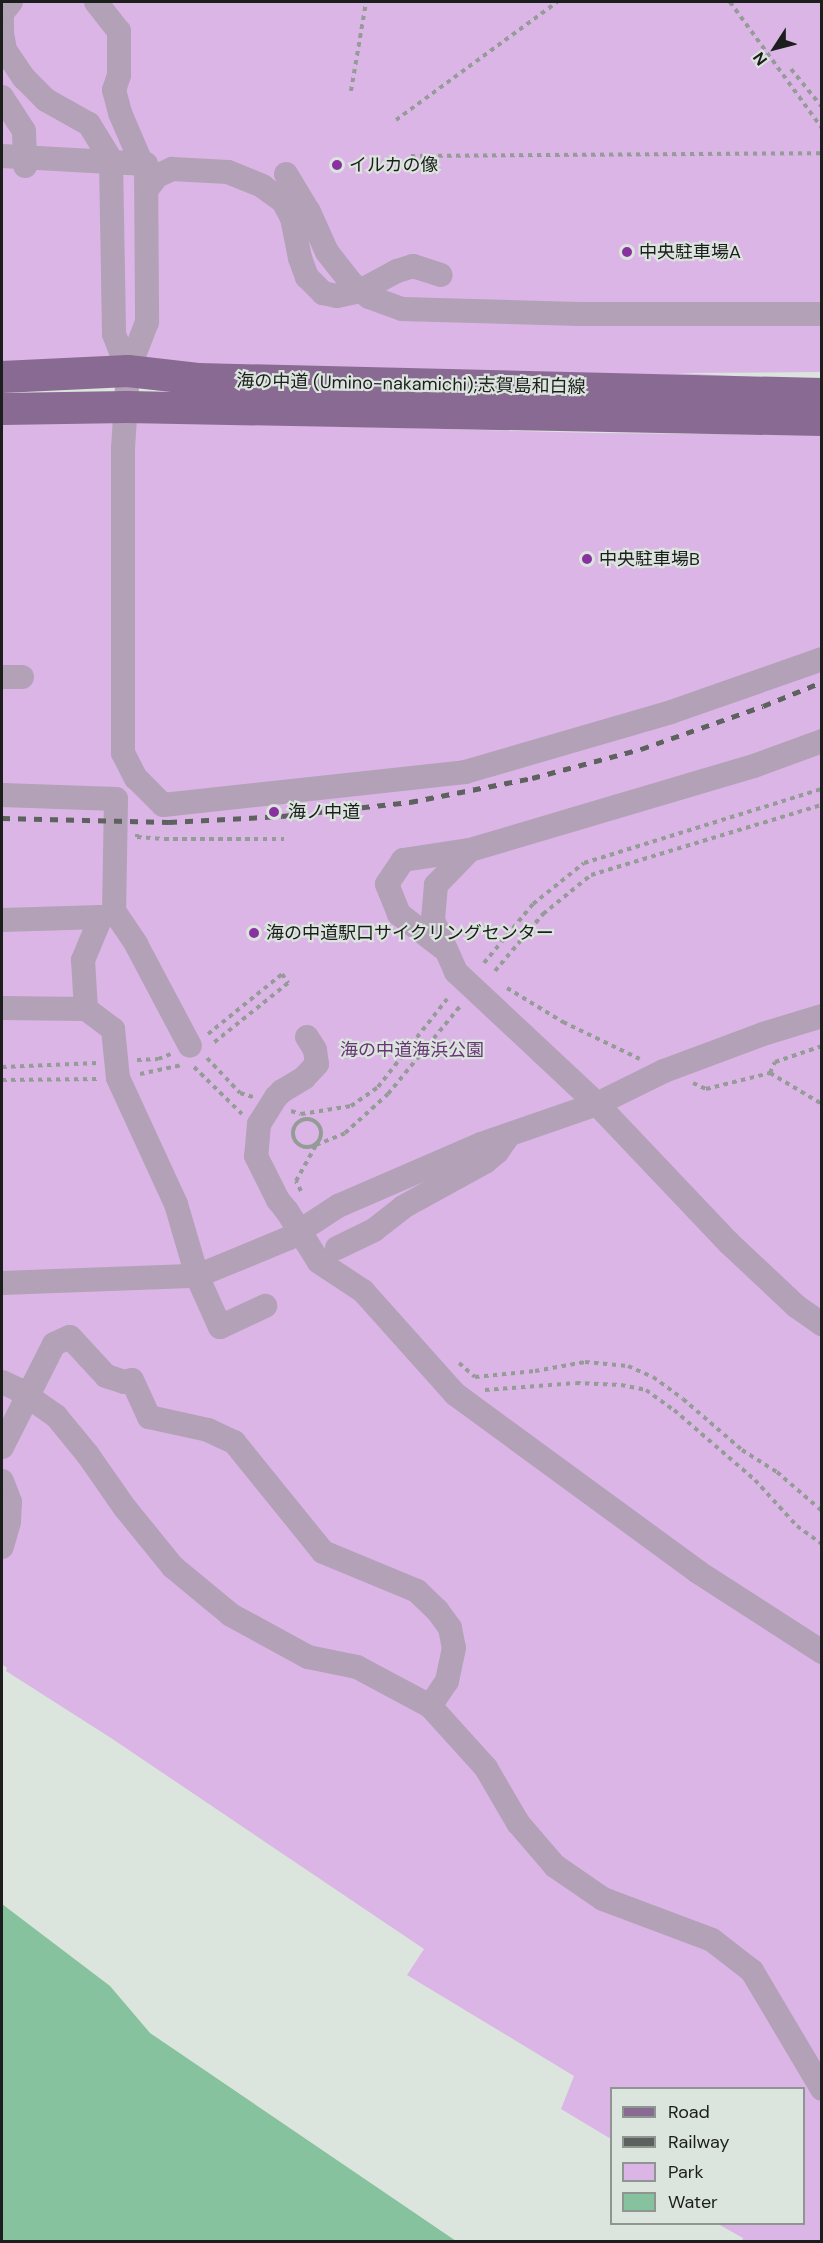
<!DOCTYPE html>
<meta charset="utf-8">
<style>
body{margin:0}
#map{position:relative;width:823px;height:2243px;overflow:hidden;background:#dce4de;font-family:"DM Sans","Noto Sans JP",sans-serif}
div>[style]{position:absolute}
[style*='--x']{left:calc(var(--x)*1px);top:calc(var(--y)*1px);width:calc(var(--w)*1px);rotate:calc(var(--a)*1deg)}
.green>*{inset:0;background:#dab5e5}
.water>*{inset:0;background:#85c29d}
.path>*{height:4px;margin-top:-2px;transform-origin:0;background:repeating-linear-gradient(90deg,#959c97 0 4.5px,transparent 0 9px)}
.path>.ring{margin:-2px;padding:0;box-sizing:content-box;background:none;border:4px solid #959c97;border-radius:50%}
.minor>*{height:24px;margin:-12px;padding:0 12px;transform-origin:12px;border-radius:12px;background:#b2a1b7}
.major>*{height:32px;margin:-16px;padding:0 16px;transform-origin:16px;border-radius:16px;background:#896a92}
.rail>*{height:4.5px;margin-top:-2.25px;transform-origin:0;background:repeating-linear-gradient(90deg,#5d625f 0 8px,transparent 0 16px)}
.minor-bridge>*{height:24px;margin:-12px;padding:0 12px;transform-origin:12px;border-radius:12px;background:#b2a1b7}
.dots>*{width:16px;height:16px;translate:-50% -50%;box-sizing:border-box;border:3px solid #dce4de;border-radius:50%}
span{translate:-50% -50%;white-space:nowrap;text-align:center;line-height:1.15;-webkit-text-stroke:4.5px #dce4de;paint-order:stroke}
.poi-label{font-size:18px;color:#1b1e1c}
.left{translate:0 -50%;text-align:left}
.street-label{font-size:18px;color:#1b1e1c}
.park-label{font-size:18px;color:#673675}
.frame{position:absolute;inset:0;border:3px solid #1b1e1c;pointer-events:none}
.legend{position:absolute;left:610px;top:2087px;width:195px;height:138px;box-sizing:border-box;background:#dce4de;border:2px solid #8f9590;margin:0;padding:8px 10px;list-style:none;font-size:18px;color:#1b1e1c}
.legend li{display:flex;align-items:center;gap:12px;height:30px}
.legend b{width:30px;border:2px solid #8f9590}
.north{position:absolute;left:745px;top:18px;width:60px;height:60px;-webkit-text-stroke:4px #dce4de;paint-order:stroke;rotate:234deg;font-size:16px;font-weight:700;line-height:24px;text-align:center;color:#1b1e1c}
.north::after{content:'';display:block;margin:auto;width:21px;height:27px;background:#1b1e1c;clip-path:polygon(50% 0,100% 100%,50% 72%,0 100%)}
</style>
<div id="map">
<div class="green">
<i style="clip-path:polygon(2px 2px,821px 2px,821px 372px,676px 373px,756px 377px,2px 375px)"></i>
<i style="clip-path:polygon(66px 419px,597px 433px,821px 435px,821px 2241px,742px 2241px,743px 2238px,718px 2224px,804px 2224px,804px 2088px,612px 2088px,611px 2139px,561px 2109px,574px 2076px,407px 1975px,424px 1949px,111px 1738px,6px 1671px,7px 1668px,2px 1664px,2px 421px)"></i>
</div>
<div class="water">
<i style="clip-path:polygon(2px 1904px,110px 1986px,150px 2033px,456px 2241px,2px 2241px)"></i>
</div>
<div class="path">
<i style="--x:730;--y:2;--w:156;--a:53.9"></i>
<i style="--x:791;--y:69;--w:49;--a:50.8"></i>
<i style="--x:351;--y:91;--w:90;--a:-80.4"></i>
<i style="--x:396;--y:120;--w:200;--a:-36.2"></i>
<i style="--x:411;--y:156;--w:411;--a:-0.4"></i>
<i style="--x:137;--y:834;--w:3;--a:90"></i>
<i style="--x:137;--y:837;--w:27;--a:4"></i>
<i style="--x:164;--y:839;--w:120;--a:0"></i>
<i style="--x:484;--y:963;--w:77;--a:-50.3"></i>
<i style="--x:533;--y:904;--w:65;--a:-38.8"></i>
<i style="--x:584;--y:863;--w:249;--a:-17.3"></i>
<i style="--x:495;--y:971;--w:75;--a:-49.9"></i>
<i style="--x:543;--y:914;--w:62;--a:-39.1"></i>
<i style="--x:591;--y:875;--w:241;--a:-16.9"></i>
<i style="--x:507;--y:988;--w:66;--a:31.3"></i>
<i style="--x:563;--y:1022;--w:85;--a:25.7"></i>
<i style="--x:208;--y:1034;--w:95;--a:-39"></i>
<i style="--x:282;--y:974;--w:11;--a:56"></i>
<i style="--x:288;--y:983;--w:99;--a:141.2"></i>
<i style="--x:207;--y:1058;--w:48;--a:46.7"></i>
<i style="--x:240;--y:1093;--w:14;--a:17"></i>
<i style="--x:137;--y:1060;--w:21;--a:-3"></i>
<i style="--x:158;--y:1059;--w:14;--a:-21"></i>
<i style="--x:2;--y:1067;--w:95;--a:-2.4"></i>
<i style="--x:194;--y:1067;--w:67;--a:44.4"></i>
<i style="--x:770;--y:1073;--w:12;--a:-66"></i>
<i style="--x:775;--y:1062;--w:50;--a:-18.8"></i>
<i style="--x:140;--y:1074;--w:43;--a:-12.1"></i>
<i style="--x:2;--y:1080;--w:95;--a:-0.6"></i>
<i style="--x:693;--y:1083;--w:14;--a:25"></i>
<i style="--x:706;--y:1089;--w:66;--a:-14"></i>
<i style="--x:770;--y:1073;--w:61;--a:30.8"></i>
<i style="--x:291;--y:1111;--w:10;--a:17"></i>
<i style="--x:301;--y:1114;--w:51;--a:-9.1"></i>
<i style="--x:351;--y:1106;--w:33;--a:-35"></i>
<i style="--x:378;--y:1087;--w:112;--a:-51.9"></i>
<i class="ring" style="left:293px;top:1119px;width:24px;height:24px"></i>
<i style="--x:301;--y:1191;--w:11;--a:-117"></i>
<i style="--x:296;--y:1181;--w:41;--a:-60.9"></i>
<i style="--x:316;--y:1145;--w:31;--a:-22"></i>
<i style="--x:345;--y:1133;--w:58;--a:-42.2"></i>
<i style="--x:388;--y:1094;--w:115;--a:-50.6"></i>
<i style="--x:459;--y:1363;--w:21;--a:41"></i>
<i style="--x:475;--y:1377;--w:60;--a:-5.7"></i>
<i style="--x:535;--y:1371;--w:51;--a:-10.2"></i>
<i style="--x:585;--y:1362;--w:43;--a:5.3"></i>
<i style="--x:628;--y:1366;--w:27;--a:24"></i>
<i style="--x:653;--y:1377;--w:37;--a:36"></i>
<i style="--x:683;--y:1399;--w:78;--a:40.8"></i>
<i style="--x:742;--y:1450;--w:41;--a:32.2"></i>
<i style="--x:777;--y:1472;--w:60;--a:40.9"></i>
<i style="--x:485;--y:1390;--w:91;--a:-4.4"></i>
<i style="--x:576;--y:1383;--w:45;--a:2.5"></i>
<i style="--x:621;--y:1385;--w:25;--a:11"></i>
<i style="--x:646;--y:1390;--w:34;--a:36"></i>
<i style="--x:674;--y:1410;--w:107;--a:40.8"></i>
<i style="--x:755;--y:1480;--w:62;--a:47.6"></i>
<i style="--x:797;--y:1526;--w:31;--a:36"></i>
</div>
<div class="minor">
<i style="--x:11;--y:2;--w:14;--a:129"></i>
<i style="--x:2;--y:13;--w:20;--a:90"></i>
<i style="--x:2;--y:33;--w:17;--a:80"></i>
<i style="--x:5;--y:50;--w:34;--a:56"></i>
<i style="--x:24;--y:78;--w:31;--a:45"></i>
<i style="--x:46;--y:100;--w:49;--a:29.2"></i>
<i style="--x:89;--y:124;--w:42;--a:58.6"></i>
<i style="--x:111;--y:160;--w:174;--a:89"></i>
<i style="--x:114;--y:334;--w:40;--a:69"></i>
<i style="--x:96;--y:2;--w:37;--a:52"></i>
<i style="--x:119;--y:31;--w:44;--a:90"></i>
<i style="--x:119;--y:75;--w:16;--a:108"></i>
<i style="--x:114;--y:90;--w:24;--a:75"></i>
<i style="--x:120;--y:113;--w:56;--a:66.7"></i>
<i style="--x:2;--y:97;--w:40;--a:57.1"></i>
<i style="--x:24;--y:131;--w:35;--a:88"></i>
<i style="--x:2;--y:156;--w:144;--a:3.2"></i>
<i style="--x:146;--y:164;--w:158;--a:89.6"></i>
<i style="--x:147;--y:322;--w:53;--a:111.2"></i>
<i style="--x:128;--y:371;--w:77;--a:93.7"></i>
<i style="--x:123;--y:448;--w:305;--a:90"></i>
<i style="--x:123;--y:753;--w:28;--a:63"></i>
<i style="--x:136;--y:778;--w:38;--a:45"></i>
<i style="--x:163;--y:805;--w:304;--a:-6.2"></i>
<i style="--x:465;--y:772;--w:215;--a:-16.2"></i>
<i style="--x:671;--y:712;--w:160;--a:-19.3"></i>
<i style="--x:286;--y:174;--w:44;--a:58.8"></i>
<i style="--x:309;--y:212;--w:44;--a:65.8"></i>
<i style="--x:327;--y:252;--w:39;--a:52"></i>
<i style="--x:351;--y:283;--w:23;--a:38"></i>
<i style="--x:369;--y:297;--w:35;--a:20"></i>
<i style="--x:402;--y:309;--w:178;--a:1.6"></i>
<i style="--x:580;--y:314;--w:242;--a:0"></i>
<i style="--x:147;--y:189;--w:16;--a:-52"></i>
<i style="--x:157;--y:176;--w:17;--a:-25"></i>
<i style="--x:172;--y:169;--w:56;--a:3.1"></i>
<i style="--x:228;--y:172;--w:37;--a:22"></i>
<i style="--x:262;--y:186;--w:26;--a:36"></i>
<i style="--x:283;--y:201;--w:19;--a:62"></i>
<i style="--x:292;--y:218;--w:41;--a:78.7"></i>
<i style="--x:300;--y:258;--w:20;--a:70"></i>
<i style="--x:307;--y:277;--w:23;--a:45"></i>
<i style="--x:323;--y:293;--w:14;--a:12"></i>
<i style="--x:337;--y:296;--w:24;--a:-12"></i>
<i style="--x:360;--y:291;--w:42;--a:-28.4"></i>
<i style="--x:397;--y:271;--w:17;--a:-17"></i>
<i style="--x:413;--y:266;--w:29;--a:18"></i>
<i style="--x:2;--y:677;--w:20;--a:0"></i>
<i style="--x:2;--y:795;--w:114;--a:2"></i>
<i style="--x:116;--y:799;--w:112;--a:91"></i>
<i style="--x:114;--y:911;--w:40;--a:56"></i>
<i style="--x:136;--y:944;--w:115;--a:62.1"></i>
<i style="--x:470;--y:850;--w:49;--a:134.2"></i>
<i style="--x:436;--y:885;--w:35;--a:95"></i>
<i style="--x:433;--y:920;--w:57;--a:66.1"></i>
<i style="--x:456;--y:972;--w:193;--a:43.1"></i>
<i style="--x:597;--y:1104;--w:192;--a:46.5"></i>
<i style="--x:729;--y:1243;--w:92;--a:43.2"></i>
<i style="--x:796;--y:1306;--w:32;--a:35"></i>
<i style="--x:2;--y:920;--w:99;--a:-1.7"></i>
<i style="--x:101;--y:917;--w:47;--a:112.7"></i>
<i style="--x:83;--y:960;--w:49;--a:86.5"></i>
<i style="--x:443;--y:948;--w:56;--a:-142.3"></i>
<i style="--x:399;--y:914;--w:32;--a:-112"></i>
<i style="--x:387;--y:884;--w:29;--a:-56"></i>
<i style="--x:403;--y:860;--w:68;--a:-8.5"></i>
<i style="--x:470;--y:850;--w:296;--a:-16.5"></i>
<i style="--x:754;--y:766;--w:72;--a:-20.2"></i>
<i style="--x:2;--y:1008;--w:84;--a:0.7"></i>
<i style="--x:86;--y:1009;--w:34;--a:37"></i>
<i style="--x:113;--y:1029;--w:49;--a:84.2"></i>
<i style="--x:118;--y:1078;--w:139;--a:65.3"></i>
<i style="--x:176;--y:1204;--w:75;--a:73.7"></i>
<i style="--x:197;--y:1276;--w:56;--a:65.7"></i>
<i style="--x:220;--y:1327;--w:50;--a:-25"></i>
<i style="--x:307;--y:1037;--w:15;--a:58"></i>
<i style="--x:315;--y:1050;--w:14;--a:82"></i>
<i style="--x:317;--y:1064;--w:19;--a:133"></i>
<i style="--x:304;--y:1078;--w:26;--a:149"></i>
<i style="--x:282;--y:1091;--w:8;--a:135"></i>
<i style="--x:276;--y:1097;--w:32;--a:122"></i>
<i style="--x:259;--y:1124;--w:32;--a:95"></i>
<i style="--x:256;--y:1156;--w:49;--a:63.4"></i>
<i style="--x:278;--y:1200;--w:14;--a:51"></i>
<i style="--x:287;--y:1211;--w:60;--a:57.9"></i>
<i style="--x:319;--y:1262;--w:53;--a:33.4"></i>
<i style="--x:363;--y:1291;--w:138;--a:48.2"></i>
<i style="--x:455;--y:1394;--w:301;--a:36.2"></i>
<i style="--x:698;--y:1572;--w:148;--a:32.8"></i>
<i style="--x:338;--y:1206;--w:156;--a:-23.4"></i>
<i style="--x:481;--y:1144;--w:123;--a:-19"></i>
<i style="--x:597;--y:1104;--w:75;--a:-26.2"></i>
<i style="--x:664;--y:1071;--w:106;--a:-20.5"></i>
<i style="--x:763;--y:1034;--w:62;--a:-17"></i>
<i style="--x:337;--y:1248;--w:41;--a:-25.9"></i>
<i style="--x:374;--y:1230;--w:37;--a:-38"></i>
<i style="--x:403;--y:1207;--w:94;--a:-28.8"></i>
<i style="--x:485;--y:1162;--w:16;--a:-40"></i>
<i style="--x:497;--y:1152;--w:21;--a:-55"></i>
<i style="--x:2;--y:1283;--w:195;--a:-2.1"></i>
<i style="--x:197;--y:1276;--w:100;--a:-22.4"></i>
<i style="--x:2;--y:1382;--w:19;--a:25"></i>
<i style="--x:19;--y:1390;--w:45;--a:35.1"></i>
<i style="--x:56;--y:1416;--w:50;--a:50.6"></i>
<i style="--x:88;--y:1455;--w:65;--a:55.1"></i>
<i style="--x:125;--y:1508;--w:76;--a:50.9"></i>
<i style="--x:173;--y:1567;--w:75;--a:39.6"></i>
<i style="--x:231;--y:1615;--w:88;--a:28.6"></i>
<i style="--x:308;--y:1657;--w:50;--a:11.5"></i>
<i style="--x:357;--y:1667;--w:83;--a:28.1"></i>
<i style="--x:430;--y:1706;--w:84;--a:47.9"></i>
<i style="--x:486;--y:1768;--w:64;--a:59.8"></i>
<i style="--x:518;--y:1823;--w:57;--a:49.3"></i>
<i style="--x:555;--y:1866;--w:58;--a:34.5"></i>
<i style="--x:603;--y:1899;--w:116;--a:20.6"></i>
<i style="--x:712;--y:1940;--w:51;--a:37.8"></i>
<i style="--x:752;--y:1971;--w:137;--a:59.3"></i>
<i style="--x:2;--y:1447;--w:115;--a:-63.2"></i>
<i style="--x:54;--y:1344;--w:17;--a:-24"></i>
<i style="--x:70;--y:1337;--w:53;--a:47.3"></i>
<i style="--x:106;--y:1376;--w:19;--a:18"></i>
<i style="--x:124;--y:1382;--w:8;--a:-14"></i>
<i style="--x:132;--y:1380;--w:41;--a:65.3"></i>
<i style="--x:149;--y:1417;--w:60;--a:12.4"></i>
<i style="--x:208;--y:1430;--w:29;--a:25"></i>
<i style="--x:234;--y:1442;--w:141;--a:51"></i>
<i style="--x:323;--y:1552;--w:102;--a:22.5"></i>
<i style="--x:417;--y:1591;--w:28;--a:44"></i>
<i style="--x:437;--y:1610;--w:22;--a:54"></i>
<i style="--x:450;--y:1628;--w:20;--a:79"></i>
<i style="--x:454;--y:1648;--w:34;--a:102"></i>
<i style="--x:447;--y:1681;--w:30;--a:124"></i>
<i style="--x:2;--y:1481;--w:22;--a:69"></i>
<i style="--x:10;--y:1502;--w:20;--a:93"></i>
<i style="--x:9;--y:1522;--w:26;--a:106"></i>
</div>
<div class="major">
<i style="--x:2;--y:377;--w:126;--a:-2.7"></i>
<i style="--x:128;--y:371;--w:70;--a:6.5"></i>
<i style="--x:198;--y:379;--w:624;--a:1.38"></i>
<i style="--x:2;--y:409;--w:125;--a:-0.9"></i>
<i style="--x:127;--y:407;--w:695;--a:1.07"></i>
</div>
<div class="rail">
<i style="--x:2;--y:818;--w:167;--a:1.4"></i>
<i style="--x:169;--y:822;--w:113;--a:-3"></i>
<i style="--x:282;--y:816;--w:129;--a:-6.2"></i>
<i style="--x:410;--y:802;--w:124;--a:-11.1"></i>
<i style="--x:532;--y:778;--w:113;--a:-14.9"></i>
<i style="--x:641;--y:749;--w:129;--a:-19.4"></i>
<i style="--x:763;--y:706;--w:64;--a:-22.1"></i>
</div>
<div class="minor-bridge">
<i style="--x:289;--y:1238;--w:59;--a:-33.1"></i>
</div>
<div class="dots">
<i style="left:337px;top:165px;background:#88329f"></i>
<i style="left:627px;top:252px;background:#88329f"></i>
<i style="left:587px;top:559px;background:#88329f"></i>
<i style="left:274px;top:812px;background:#88329f"></i>
<i style="left:254px;top:933px;background:#88329f"></i>
</div>
<div class="poi-label">
<span class="left" style="left:349px;top:165px">イルカの像</span>
<span class="left" style="left:639px;top:252px">中央駐車場A</span>
<span class="left" style="left:599px;top:559px">中央駐車場B</span>
<span class="left" style="left:288px;top:812px">海ノ中道</span>
<span class="left" style="left:266px;top:933px">海の中道駅口サイクリングセンター</span>
</div>
<div class="street-label">
<span style="left:411px;top:384px;rotate:1deg">海の中道 (Umino-nakamichi);志賀島和白線</span>
</div>
<div class="park-label">
<span style="left:412px;top:1050px">海の中道海浜公園</span>
</div>
<div class="frame"></div>
<ul class="legend">
<li><b style="height:8px;background:#896a92"></b>Road</li>
<li><b style="height:8px;background:#5d625f"></b>Railway</li>
<li><b style="height:16px;background:#dab5e5"></b>Park</li>
<li><b style="height:16px;background:#85c29d"></b>Water</li>
</ul>
<div class="north">N</div>
</div>
